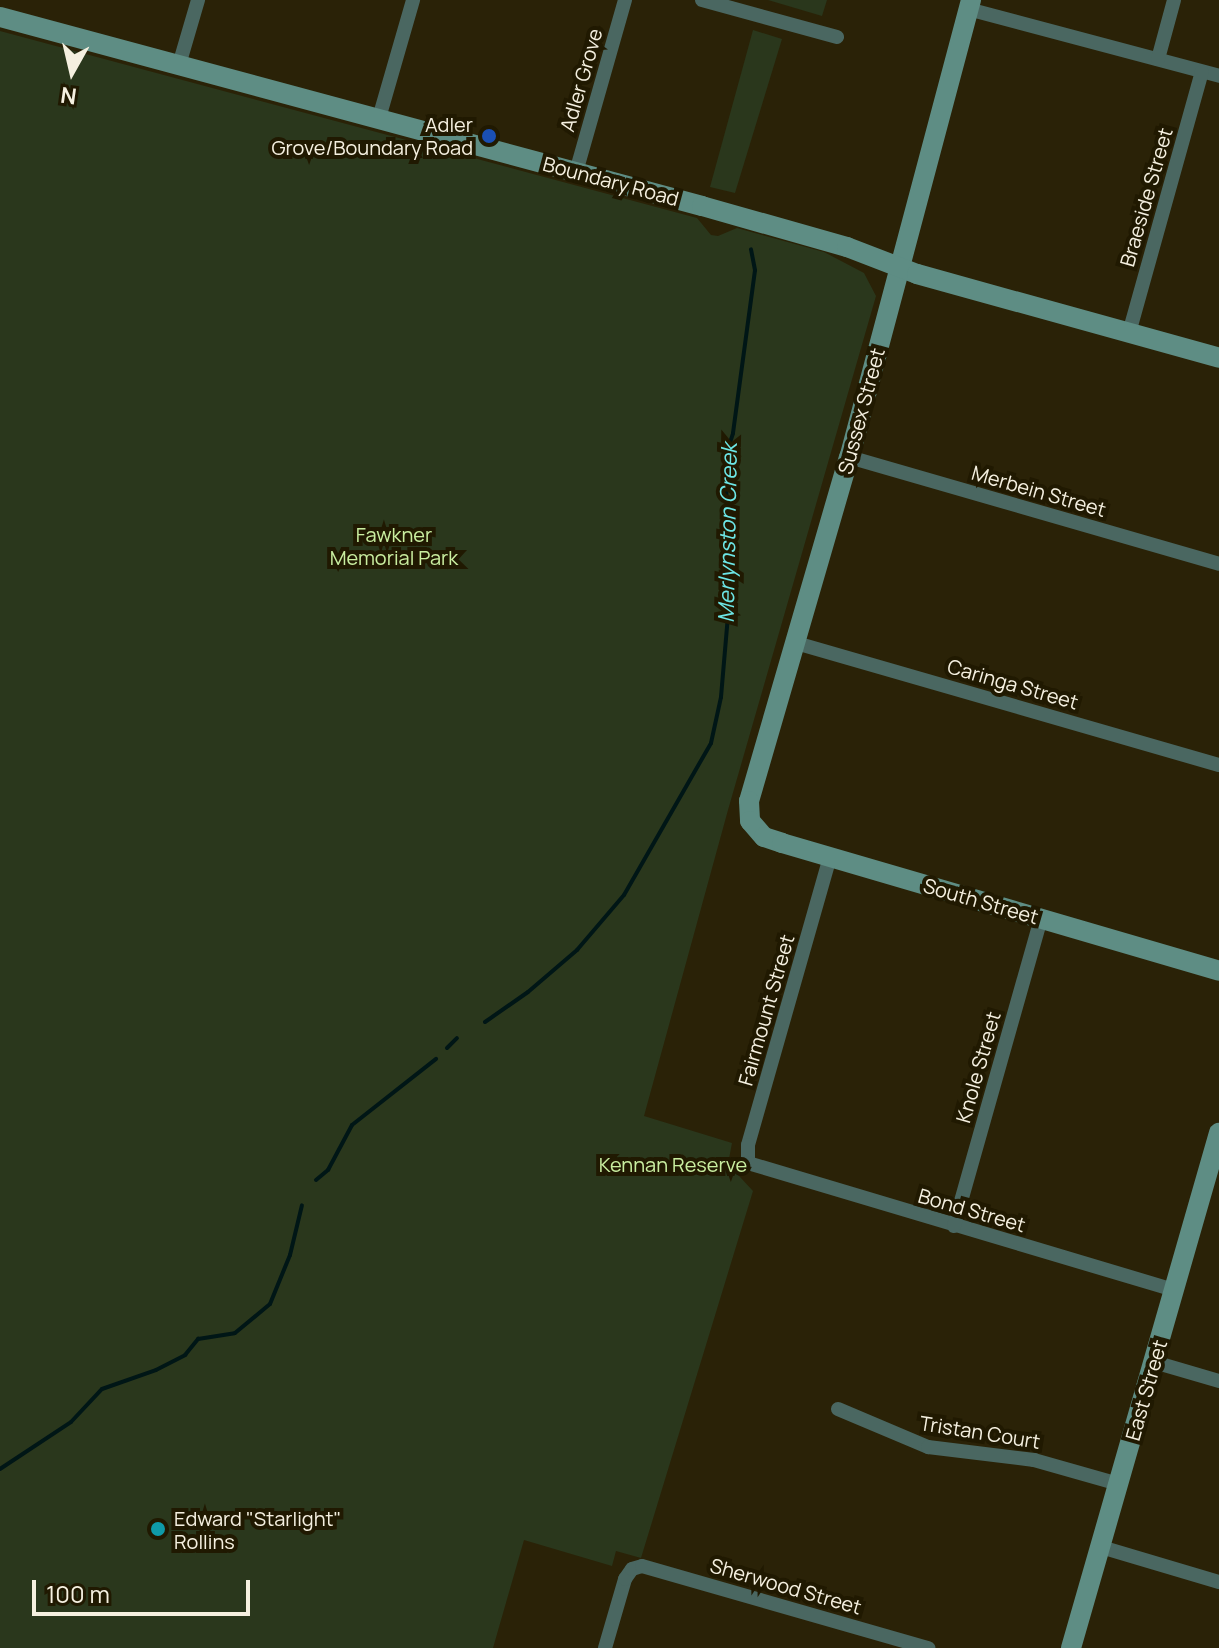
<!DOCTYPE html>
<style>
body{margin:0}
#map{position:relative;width:1219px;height:1648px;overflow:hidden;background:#2a2207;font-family:Manrope,sans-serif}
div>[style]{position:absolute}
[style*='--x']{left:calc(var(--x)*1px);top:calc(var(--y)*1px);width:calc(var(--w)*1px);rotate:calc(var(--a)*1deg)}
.green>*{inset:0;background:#2a371c}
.stream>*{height:4px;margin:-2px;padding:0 2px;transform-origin:2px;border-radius:2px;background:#001616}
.street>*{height:14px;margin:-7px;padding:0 7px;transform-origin:7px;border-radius:7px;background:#4a6761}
.secondary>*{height:20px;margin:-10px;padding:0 10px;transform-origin:10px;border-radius:10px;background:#5e8d84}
.dots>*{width:22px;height:22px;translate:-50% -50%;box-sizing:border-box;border:4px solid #201901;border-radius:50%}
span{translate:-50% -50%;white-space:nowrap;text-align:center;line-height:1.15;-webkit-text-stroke:8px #201901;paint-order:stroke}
.street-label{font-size:20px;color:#f5f0e0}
.poi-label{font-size:20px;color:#f5f0e0}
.right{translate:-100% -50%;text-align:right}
.left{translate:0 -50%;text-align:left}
.park-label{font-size:20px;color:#c9eea0}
.water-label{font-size:22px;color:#6de7e7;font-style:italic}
.north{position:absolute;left:32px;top:32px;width:80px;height:80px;-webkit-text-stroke:6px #201901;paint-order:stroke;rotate:188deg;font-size:22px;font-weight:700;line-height:32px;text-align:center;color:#f5f0e0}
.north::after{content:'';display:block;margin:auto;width:28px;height:36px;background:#f5f0e0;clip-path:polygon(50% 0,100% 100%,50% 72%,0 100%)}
.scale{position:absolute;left:32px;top:1580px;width:218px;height:36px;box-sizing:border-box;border:4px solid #f5f0e0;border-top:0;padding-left:10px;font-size:24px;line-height:28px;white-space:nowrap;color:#f5f0e0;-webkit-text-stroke:6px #201901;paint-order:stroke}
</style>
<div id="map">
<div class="green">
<i style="clip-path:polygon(768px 0,827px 0,822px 16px)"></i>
<i style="clip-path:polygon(753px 30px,782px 39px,735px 193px,710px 187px)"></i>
<i style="clip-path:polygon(0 31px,697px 218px,711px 235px,718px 236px,737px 228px,824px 252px,864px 273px,876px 296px,728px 810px,644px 1116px,732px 1143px,728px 1164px,753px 1191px,641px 1558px,616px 1551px,612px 1566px,524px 1540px,493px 1648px,0 1648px)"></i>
</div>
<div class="stream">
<i style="--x:485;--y:1022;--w:52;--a:-34.9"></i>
<i style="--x:528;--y:992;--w:65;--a:-40.6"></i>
<i style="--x:577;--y:950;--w:72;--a:-49.5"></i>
<i style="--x:624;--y:895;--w:175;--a:-60.2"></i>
<i style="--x:711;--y:743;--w:47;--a:-77.7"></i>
<i style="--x:721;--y:697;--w:104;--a:-85.1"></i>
<i style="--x:730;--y:593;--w:135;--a:-92.1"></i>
<i style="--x:725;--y:458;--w:26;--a:-72"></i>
<i style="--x:733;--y:433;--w:164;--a:-82.3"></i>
<i style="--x:755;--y:270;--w:21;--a:-101"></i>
<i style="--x:447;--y:1048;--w:14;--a:-45"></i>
<i style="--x:316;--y:1180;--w:16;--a:-40"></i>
<i style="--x:328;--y:1170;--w:51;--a:-61.9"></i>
<i style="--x:352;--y:1125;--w:107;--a:-38.2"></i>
<i style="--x:0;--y:1469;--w:85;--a:-33.5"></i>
<i style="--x:71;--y:1422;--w:45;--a:-46.8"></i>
<i style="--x:102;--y:1389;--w:57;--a:-19.4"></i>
<i style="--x:156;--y:1370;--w:33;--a:-27"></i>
<i style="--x:185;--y:1355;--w:21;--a:-51"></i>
<i style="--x:198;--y:1339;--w:37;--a:-9"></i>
<i style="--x:235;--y:1333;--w:45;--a:-39.6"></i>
<i style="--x:270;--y:1304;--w:53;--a:-67.8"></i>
<i style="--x:290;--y:1255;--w:51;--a:-76.5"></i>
</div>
<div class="street">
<i style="--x:702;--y:0;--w:140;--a:15.3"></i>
<i style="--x:968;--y:9;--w:260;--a:14.9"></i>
<i style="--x:1158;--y:59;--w:61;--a:-74.8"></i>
<i style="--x:179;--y:65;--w:68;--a:-73.7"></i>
<i style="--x:379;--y:118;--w:123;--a:-73.9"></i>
<i style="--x:576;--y:172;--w:179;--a:-74.1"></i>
<i style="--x:1129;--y:333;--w:271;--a:-74.4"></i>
<i style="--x:849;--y:457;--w:385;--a:16.1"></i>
<i style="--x:796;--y:643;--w:440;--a:16.1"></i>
<i style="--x:830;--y:857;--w:299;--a:105.9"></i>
<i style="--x:748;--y:1145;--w:18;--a:90"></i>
<i style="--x:748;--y:1163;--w:445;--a:16.6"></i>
<i style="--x:954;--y:1226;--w:320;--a:-74.2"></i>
<i style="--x:1154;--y:1362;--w:68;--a:16.3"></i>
<i style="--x:838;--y:1409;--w:98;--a:22.9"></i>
<i style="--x:928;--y:1447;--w:107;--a:7"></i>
<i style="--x:1034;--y:1460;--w:88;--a:15.8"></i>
<i style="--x:1101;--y:1547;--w:123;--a:16.5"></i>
<i style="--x:605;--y:1648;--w:72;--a:-73.8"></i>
<i style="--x:625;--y:1579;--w:12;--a:-55"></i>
<i style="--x:632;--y:1569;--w:10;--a:-17"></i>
<i style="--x:642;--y:1566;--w:298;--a:16"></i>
</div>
<div class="secondary">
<i style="--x:971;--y:0;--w:473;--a:104.9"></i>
<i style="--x:849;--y:457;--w:358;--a:106.2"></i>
<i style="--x:749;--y:801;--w:20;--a:87"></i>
<i style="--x:750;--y:821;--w:21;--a:49"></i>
<i style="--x:764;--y:837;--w:19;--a:18"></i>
<i style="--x:782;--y:843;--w:455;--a:16.3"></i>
<i style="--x:0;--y:17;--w:727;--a:15.07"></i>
<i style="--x:702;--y:206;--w:151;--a:15.8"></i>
<i style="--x:847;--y:247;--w:75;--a:21.1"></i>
<i style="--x:917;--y:274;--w:313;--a:15.5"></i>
<i style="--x:1071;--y:1648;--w:536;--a:-73.97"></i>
</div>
<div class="dots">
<i style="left:489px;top:136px;background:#1a4fb4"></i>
<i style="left:158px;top:1529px;background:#0f9aa8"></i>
</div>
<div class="street-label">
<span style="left:581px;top:80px;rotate:-74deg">Adler Grove</span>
<span style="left:611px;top:181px;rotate:15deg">Boundary Road</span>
<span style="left:1146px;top:197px;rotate:-74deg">Braeside Street</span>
<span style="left:861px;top:411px;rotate:-75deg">Sussex Street</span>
<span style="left:1039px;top:491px;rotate:16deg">Merbein Street</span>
<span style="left:1013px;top:684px;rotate:16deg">Caringa Street</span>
<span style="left:981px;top:901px;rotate:16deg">South Street</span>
<span style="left:766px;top:1010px;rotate:-74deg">Fairmount Street</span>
<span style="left:978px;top:1067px;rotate:-74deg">Knole Street</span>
<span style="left:972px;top:1210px;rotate:16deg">Bond Street</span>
<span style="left:1146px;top:1390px;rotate:-74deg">East Street</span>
<span style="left:980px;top:1432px;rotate:9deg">Tristan Court</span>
<span style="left:786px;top:1586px;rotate:16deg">Sherwood Street</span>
</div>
<div class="poi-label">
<span class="right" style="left:473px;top:136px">Adler<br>Grove/Boundary Road</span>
<span class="left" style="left:174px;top:1530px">Edward "Starlight"<br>Rollins</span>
</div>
<div class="park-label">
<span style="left:394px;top:546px">Fawkner<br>Memorial Park</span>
<span style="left:673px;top:1164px">Kennan Reserve</span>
</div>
<div class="water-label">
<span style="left:728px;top:533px;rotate:-89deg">Merlynston Creek</span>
</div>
<div class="north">N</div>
<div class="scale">100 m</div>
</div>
